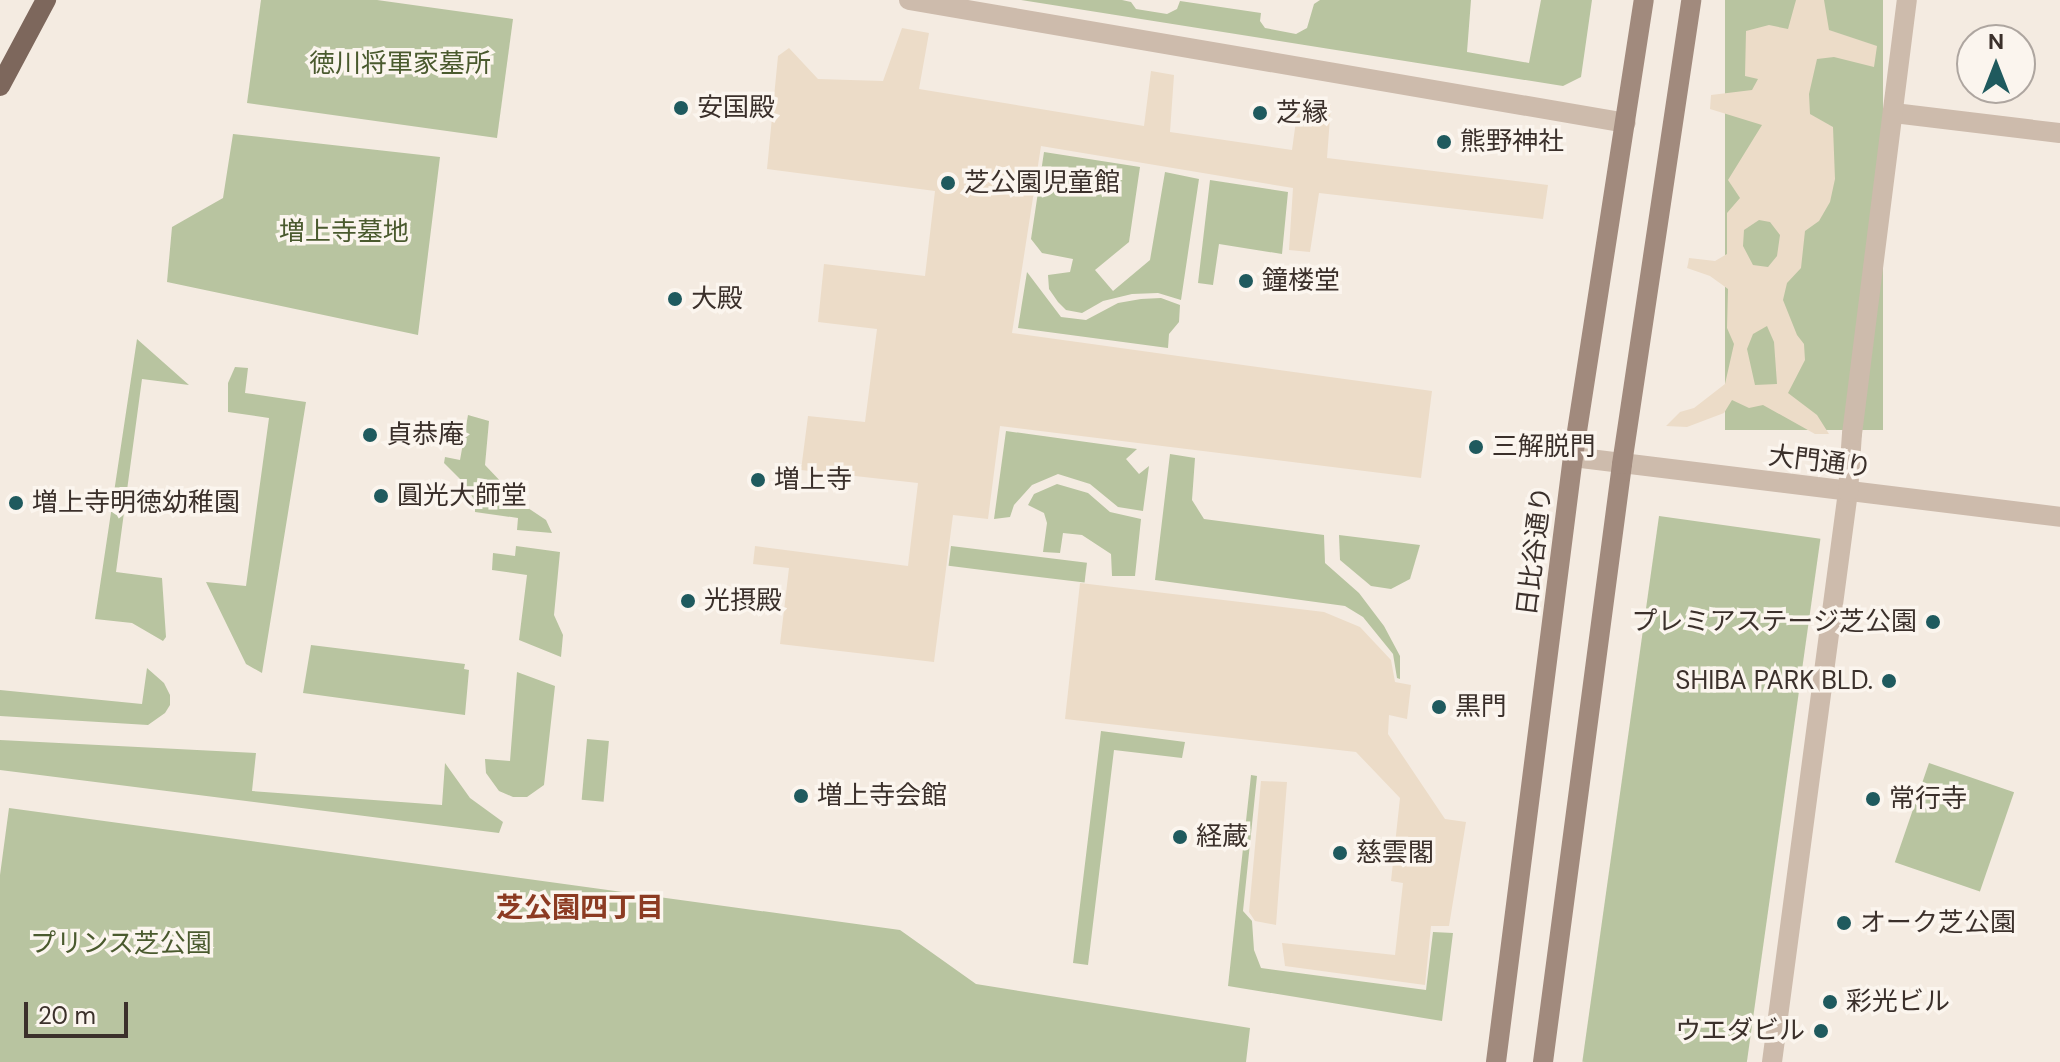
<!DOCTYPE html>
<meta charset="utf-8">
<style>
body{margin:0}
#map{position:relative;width:2060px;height:1062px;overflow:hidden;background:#f4ebe1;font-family:"DM Sans","Noto Sans JP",sans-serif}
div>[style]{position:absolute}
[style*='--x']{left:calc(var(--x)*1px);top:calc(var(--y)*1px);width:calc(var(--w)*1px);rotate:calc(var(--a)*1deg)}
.green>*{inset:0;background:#b8c4a0;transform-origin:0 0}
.plaza>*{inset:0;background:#ecdcc8}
.minor>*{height:20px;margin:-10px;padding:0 10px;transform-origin:10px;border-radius:10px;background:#cdbbac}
.tertiary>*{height:20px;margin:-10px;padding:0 10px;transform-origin:10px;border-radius:10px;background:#cdbbac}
.secondary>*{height:20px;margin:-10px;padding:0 10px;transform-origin:10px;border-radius:10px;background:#a18a7d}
.primary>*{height:20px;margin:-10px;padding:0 10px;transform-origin:10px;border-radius:10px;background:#7d675c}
.dots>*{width:22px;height:22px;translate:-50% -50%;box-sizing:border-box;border:4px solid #fbf5ee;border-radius:50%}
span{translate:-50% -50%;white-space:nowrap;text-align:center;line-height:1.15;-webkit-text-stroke:7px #fbf5ee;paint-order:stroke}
.park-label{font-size:26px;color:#4a5a2e}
.poi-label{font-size:26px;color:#3b302b}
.left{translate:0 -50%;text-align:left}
.right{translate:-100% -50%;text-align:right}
.street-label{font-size:26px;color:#3b302b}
.neighbourhood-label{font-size:28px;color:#8c3b22;font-weight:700}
.north{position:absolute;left:1956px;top:24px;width:80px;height:80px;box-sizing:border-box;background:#fbf5ee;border:2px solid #aea6a0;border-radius:50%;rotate:0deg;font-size:22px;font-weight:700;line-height:32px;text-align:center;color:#3b302b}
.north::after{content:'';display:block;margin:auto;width:28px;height:36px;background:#1f5a5e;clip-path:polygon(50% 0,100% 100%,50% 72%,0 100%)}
.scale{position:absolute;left:24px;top:1002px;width:104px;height:36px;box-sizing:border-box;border:4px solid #3b302b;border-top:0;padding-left:10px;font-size:24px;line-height:28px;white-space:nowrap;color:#3b302b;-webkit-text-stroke:6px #fbf5ee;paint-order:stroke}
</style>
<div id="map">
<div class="green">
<i style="clip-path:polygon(261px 0,377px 0,513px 19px,497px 138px,247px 103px)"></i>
<i style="clip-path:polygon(1021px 0,1122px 0,1131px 2px,1136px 9px,1167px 14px,1177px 9px,1180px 1px,1261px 13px,1260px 21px,1265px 28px,1296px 34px,1307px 28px,1314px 4px,1320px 0,1471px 0,1467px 52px,1529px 63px,1541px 0,1592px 0,1581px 77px,1563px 86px)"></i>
<i style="left:1725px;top:0;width:158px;height:430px"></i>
<i style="clip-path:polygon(233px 134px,440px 157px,418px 335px,167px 282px,172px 227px,223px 198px)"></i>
<i style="clip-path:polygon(1044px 152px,1140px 167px,1129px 242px,1095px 270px,1113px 291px,1150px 260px,1165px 172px,1199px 179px,1181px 300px,1158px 293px,1132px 294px,1103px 301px,1082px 313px,1066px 310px,1058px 302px,1049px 289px,1048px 275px,1070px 272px,1073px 259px,1042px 253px,1031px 239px)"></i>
<i style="clip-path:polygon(1210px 180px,1288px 192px,1282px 254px,1219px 244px,1213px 285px,1198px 283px)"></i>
<i style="clip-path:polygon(1027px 272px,1061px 317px,1086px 320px,1118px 303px,1141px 299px,1161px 298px,1180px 305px,1179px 322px,1169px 334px,1168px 348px,1018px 328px)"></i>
<i style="clip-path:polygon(137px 339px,189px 385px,142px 379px,116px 572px,162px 578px,166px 637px,163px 641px,132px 623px,95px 619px)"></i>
<i style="clip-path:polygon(235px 367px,248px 368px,245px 393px,306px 402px,262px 673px,246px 664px,206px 582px,246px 586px,269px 418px,228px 412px,228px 383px)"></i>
<i style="clip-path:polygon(468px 415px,489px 421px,485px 465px,522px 504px,546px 520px,552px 533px,517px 530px,518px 518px,475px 512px,475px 501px,463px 482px,444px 463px,445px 457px,460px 460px)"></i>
<i style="clip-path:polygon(1006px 431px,1137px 449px,1126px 459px,1139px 474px,1149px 466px,1143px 511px,1118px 507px,1090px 484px,1058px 474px,1032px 485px,1014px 505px,1010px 517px,994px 519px)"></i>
<i style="clip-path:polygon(1170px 454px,1195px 458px,1192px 500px,1204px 519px,1324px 535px,1325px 563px,1359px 593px,1384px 626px,1400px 656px,1400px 679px,1397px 678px,1393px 654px,1363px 617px,1345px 606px,1155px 580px)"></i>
<i style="clip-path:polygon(1057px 484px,1088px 493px,1110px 512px,1141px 519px,1135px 576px,1112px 576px,1111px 554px,1082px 535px,1063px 533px,1060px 553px,1043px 552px,1047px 523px,1044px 513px,1028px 505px,1034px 494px)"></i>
<i style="left:1659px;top:516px;width:163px;height:551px;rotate:8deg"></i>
<i style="clip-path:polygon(1339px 535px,1420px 545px,1410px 579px,1391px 589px,1371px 586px,1340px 560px)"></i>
<i style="clip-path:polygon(516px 546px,560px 552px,554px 615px,563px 635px,561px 657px,519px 640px,527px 575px,492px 570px,493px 553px,515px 556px)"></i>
<i style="left:951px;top:546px;width:137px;height:20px;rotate:7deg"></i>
<i style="clip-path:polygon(311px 645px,465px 664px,464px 669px,469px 670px,465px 715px,303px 693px)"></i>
<i style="clip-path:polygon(147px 668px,164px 683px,170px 695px,170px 705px,165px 713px,148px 725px,0 716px,0 690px,142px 704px)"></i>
<i style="clip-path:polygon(517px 672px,555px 686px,544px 785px,527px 797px,513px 797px,499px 791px,486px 773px,485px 759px,510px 761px)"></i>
<i style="clip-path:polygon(1101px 731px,1185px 742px,1182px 758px,1114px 750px,1088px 965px,1073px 963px)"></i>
<i style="left:587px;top:739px;width:22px;height:61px;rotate:5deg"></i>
<i style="clip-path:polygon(0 740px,256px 753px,252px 791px,442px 805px,445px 763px,470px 798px,503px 822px,499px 833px,0 770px)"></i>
<i style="left:1929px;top:763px;width:90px;height:105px;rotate:19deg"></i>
<i style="clip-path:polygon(1251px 775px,1257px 776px,1243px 911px,1252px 921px,1254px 950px,1261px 968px,1426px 990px,1433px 932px,1453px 933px,1442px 1021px,1228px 986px)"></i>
<i style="clip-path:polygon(9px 808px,900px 930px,976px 984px,1250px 1028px,1246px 1062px,0 1062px,0 875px)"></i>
</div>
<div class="plaza">
<i style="clip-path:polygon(evenodd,1796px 0,1824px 0,1829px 30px,1877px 46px,1874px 67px,1834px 57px,1817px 59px,1809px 94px,1810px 114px,1833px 127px,1835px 179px,1830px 202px,1819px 221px,1805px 231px,1801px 268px,1787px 283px,1783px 300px,1797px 335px,1804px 344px,1805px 360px,1788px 393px,1817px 415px,1829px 434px,1815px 434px,1763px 405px,1749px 408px,1732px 400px,1724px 413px,1687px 427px,1666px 426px,1680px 412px,1694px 408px,1725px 384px,1734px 344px,1727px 328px,1728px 289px,1710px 276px,1687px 268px,1688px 264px,1689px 258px,1715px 261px,1727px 254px,1727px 213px,1740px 198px,1728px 180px,1762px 125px,1710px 109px,1711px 95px,1752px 90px,1758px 79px,1745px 76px,1746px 31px,1769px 25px,1788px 29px,1796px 0,1759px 220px,1770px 222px,1780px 235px,1777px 256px,1768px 267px,1753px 265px,1743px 246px,1744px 230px,1759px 220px,1796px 0,1767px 326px,1774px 342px,1777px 384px,1755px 385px,1747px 349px,1753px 334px,1767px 326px)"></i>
<i style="clip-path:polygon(902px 28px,929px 33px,919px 89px,1144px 126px,1151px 71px,1174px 75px,1170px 132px,1292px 150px,1299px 99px,1331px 105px,1327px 158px,1548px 185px,1543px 219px,1319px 193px,1310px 252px,1289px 250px,1293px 188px,1041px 146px,1012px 333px,1432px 391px,1421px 478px,1000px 426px,988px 519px,953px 515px,934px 662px,780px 644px,789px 568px,753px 564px,755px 546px,908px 566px,918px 483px,801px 470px,808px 416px,865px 422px,877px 329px,818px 322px,824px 264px,925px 276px,935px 191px,767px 169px,778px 56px,789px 48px,818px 79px,883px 81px)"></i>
<i style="clip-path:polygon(1080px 583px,1324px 612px,1360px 627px,1391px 660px,1395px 682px,1411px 685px,1407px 719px,1389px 715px,1388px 734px,1445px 819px,1466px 822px,1449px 926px,1431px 926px,1425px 985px,1285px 966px,1282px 943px,1395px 955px,1403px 883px,1391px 881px,1400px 798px,1356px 752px,1065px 719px)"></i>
<i style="clip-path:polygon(1261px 781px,1287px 782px,1276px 925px,1255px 921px,1249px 912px)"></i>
</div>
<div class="minor">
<i style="--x:1772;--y:1062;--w:575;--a:-82.41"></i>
</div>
<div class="tertiary">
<i style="--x:909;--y:0;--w:727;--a:9.73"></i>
<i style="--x:1894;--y:113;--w:167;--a:6.9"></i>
<i style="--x:1573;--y:457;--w:491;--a:7"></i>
<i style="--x:1848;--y:492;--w:58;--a:-86.1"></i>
<i style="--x:1852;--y:434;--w:437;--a:-82.8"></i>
</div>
<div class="secondary">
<i style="--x:1496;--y:1062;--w:610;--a:-82.75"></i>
<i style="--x:1573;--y:457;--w:462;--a:-81.2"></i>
<i style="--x:1543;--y:1062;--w:603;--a:-82.47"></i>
<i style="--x:1622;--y:464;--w:469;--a:-81.5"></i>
</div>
<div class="primary">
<i style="--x:0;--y:86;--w:98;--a:-61.9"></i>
</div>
<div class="dots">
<i style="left:681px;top:108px;background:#1f5a5e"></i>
<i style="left:1260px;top:113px;background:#1f5a5e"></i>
<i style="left:1444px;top:142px;background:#1f5a5e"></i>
<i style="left:948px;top:183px;background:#1f5a5e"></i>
<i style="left:1246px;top:281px;background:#1f5a5e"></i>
<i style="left:675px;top:299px;background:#1f5a5e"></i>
<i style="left:370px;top:435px;background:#1f5a5e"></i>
<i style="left:1476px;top:447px;background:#1f5a5e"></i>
<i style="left:758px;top:480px;background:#1f5a5e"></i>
<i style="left:381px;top:496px;background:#1f5a5e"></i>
<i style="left:16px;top:503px;background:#1f5a5e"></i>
<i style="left:688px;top:601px;background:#1f5a5e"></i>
<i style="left:1933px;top:622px;background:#1f5a5e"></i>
<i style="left:1889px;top:681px;background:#1f5a5e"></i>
<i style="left:1439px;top:707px;background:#1f5a5e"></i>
<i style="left:801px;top:796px;background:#1f5a5e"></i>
<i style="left:1873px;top:799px;background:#1f5a5e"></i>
<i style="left:1180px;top:837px;background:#1f5a5e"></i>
<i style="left:1340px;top:853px;background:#1f5a5e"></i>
<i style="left:1844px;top:923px;background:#1f5a5e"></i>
<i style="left:1830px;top:1002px;background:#1f5a5e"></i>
<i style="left:1821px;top:1031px;background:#1f5a5e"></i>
</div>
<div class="park-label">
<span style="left:400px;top:64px">徳川将軍家墓所</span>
<span style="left:344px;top:232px">増上寺墓地</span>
<span style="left:121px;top:944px">プリンス芝公園</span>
</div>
<div class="poi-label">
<span class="left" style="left:697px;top:108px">安国殿</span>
<span class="left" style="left:1276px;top:113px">芝縁</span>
<span class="left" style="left:1460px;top:142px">熊野神社</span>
<span class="left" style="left:964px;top:183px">芝公園児童館</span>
<span class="left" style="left:1262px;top:281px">鐘楼堂</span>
<span class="left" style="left:691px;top:299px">大殿</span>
<span class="left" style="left:386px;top:435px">貞恭庵</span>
<span class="left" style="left:1492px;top:447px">三解脱門</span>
<span class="left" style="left:774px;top:480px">増上寺</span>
<span class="left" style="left:397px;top:496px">圓光大師堂</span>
<span class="left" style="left:32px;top:503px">増上寺明徳幼稚園</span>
<span class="left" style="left:704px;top:601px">光摂殿</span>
<span class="right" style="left:1917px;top:622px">プレミアステージ芝公園</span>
<span class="right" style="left:1873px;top:681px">SHIBA PARK BLD.</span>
<span class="left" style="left:1455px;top:707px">黒門</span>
<span class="left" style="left:817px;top:796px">増上寺会館</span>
<span class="left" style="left:1889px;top:799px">常行寺</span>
<span class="left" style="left:1196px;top:837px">経蔵</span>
<span class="left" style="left:1356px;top:853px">慈雲閣</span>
<span class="left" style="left:1860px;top:923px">オーク芝公園</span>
<span class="left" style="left:1846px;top:1002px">彩光ビル</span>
<span class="right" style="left:1805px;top:1031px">ウエダビル</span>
</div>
<div class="street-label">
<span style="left:1820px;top:462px;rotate:7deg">大門通り</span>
<span style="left:1535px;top:551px;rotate:-83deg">日比谷通り</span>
</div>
<div class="neighbourhood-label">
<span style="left:580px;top:908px">芝公園四丁目</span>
</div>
<div class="north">N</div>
<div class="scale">20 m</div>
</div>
